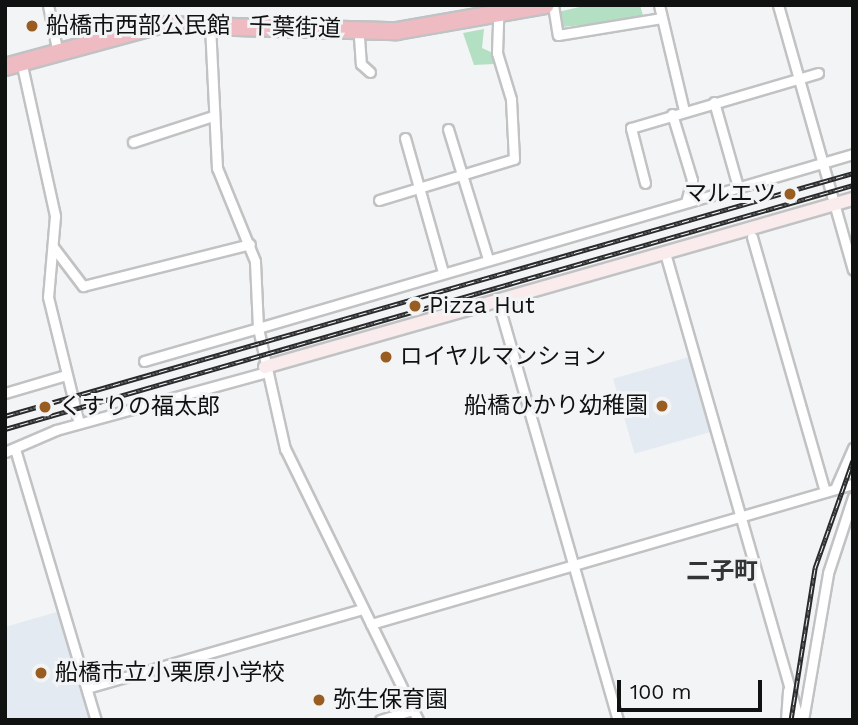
<!DOCTYPE html>
<meta charset="utf-8">
<style>
body{margin:0}
#map{position:relative;width:858px;height:725px;overflow:hidden;background:#f3f4f5;font-family:"Work Sans","Noto Sans JP",sans-serif}
div>[style]{position:absolute}
[style*='--x']{left:calc(var(--x)*1px);top:calc(var(--y)*1px);width:calc(var(--w)*1px);rotate:calc(var(--a)*1deg)}
.built>*{inset:0;background:#e4eaf2;transform-origin:0 0}
.green>*{inset:0;background:#b3dfc2}
.roads{filter:drop-shadow(2px 0 #c1c2c3) drop-shadow(-2px 0 #c1c2c3) drop-shadow(0 2px #c1c2c3) drop-shadow(0 -2px #c1c2c3)}
.street>*{height:9px;margin:-4.5px;padding:0 4.5px;transform-origin:4.5px;border-radius:4.5px;background:#fff}
.secondary>*{height:12px;margin:-6px;padding:0 6px;transform-origin:6px;border-radius:6px;background:#faebed}
.highway>*{height:16px;margin:-8px;padding:0 8px;transform-origin:8px;border-radius:8px;background:#efbbc3}
.rail>*{height:5px;margin-top:-2.5px;transform-origin:0;background:repeating-linear-gradient(90deg,#f3f4f5 0 8px,#292a2b 0 16px);box-sizing:border-box;border-block:2px solid #292a2b}
.dots>*{width:19px;height:19px;translate:-50% -50%;box-sizing:border-box;border:4px solid #f3f4f5;border-radius:50%}
span{translate:-50% -50%;white-space:nowrap;text-align:center;line-height:1.15;-webkit-text-stroke:6px #f3f4f5;paint-order:stroke}
.poi-label{font-size:23px;color:#101111}
.left{translate:0 -50%;text-align:left}
.right{translate:-100% -50%;text-align:right}
.street-label{font-size:23px;color:#101111}
.neighbourhood-label{font-size:24px;color:#333435;font-weight:700}
.frame{position:absolute;inset:0;border:7px solid #101111;pointer-events:none}
.scale{position:absolute;left:617px;top:680px;width:145px;height:32px;box-sizing:border-box;border:4px solid #101111;border-top:0;padding-left:9px;font-size:21px;line-height:24px;white-space:nowrap;color:#101111;-webkit-text-stroke:5px #f3f4f5;paint-order:stroke}
</style>
<div id="map">
<div class="built">
<i style="left:689px;top:357px;width:78px;height:79px;rotate:74deg"></i>
<i style="clip-path:polygon(60px 611px,91px 720px,5px 720px,5px 627px)"></i>
</div>
<div class="green">
<i style="clip-path:polygon(588px 5px,640px 5px,644px 19px,561px 27px,558px 12px)"></i>
<i style="clip-path:polygon(484px 29px,482px 48px,493px 53px,494px 64px,474px 65px,463px 33px)"></i>
</div>
<div class="roads">
<div class="street">
<i style="--x:48;--y:5;--w:45;--a:78.4"></i>
<i style="--x:553;--y:5;--w:30;--a:81"></i>
<i style="--x:558;--y:35;--w:105;--a:-9.3"></i>
<i style="--x:659;--y:5;--w:109;--a:76.7"></i>
<i style="--x:778;--y:5;--w:275;--a:74.2"></i>
<i style="--x:359;--y:37;--w:27;--a:86"></i>
<i style="--x:361;--y:64;--w:12;--a:42"></i>
<i style="--x:21;--y:61;--w:159;--a:77.6"></i>
<i style="--x:55;--y:216;--w:81;--a:94.9"></i>
<i style="--x:48;--y:297;--w:130;--a:76.2"></i>
<i style="--x:714;--y:102;--w:88;--a:74.2"></i>
<i style="--x:672;--y:114;--w:69;--a:73.1"></i>
<i style="--x:692;--y:180;--w:23;--a:105"></i>
<i style="--x:448;--y:129;--w:136;--a:72.9"></i>
<i style="--x:405;--y:138;--w:139;--a:74.2"></i>
<i style="--x:133;--y:142;--w:81;--a:-18"></i>
<i style="--x:645;--y:183;--w:57;--a:-104.3"></i>
<i style="--x:631;--y:128;--w:195;--a:-16.4"></i>
<i style="--x:379;--y:200;--w:141;--a:-16.9"></i>
<i style="--x:514;--y:159;--w:60;--a:-92.9"></i>
<i style="--x:511;--y:99;--w:48;--a:-106.9"></i>
<i style="--x:497;--y:53;--w:37;--a:-88"></i>
<i style="--x:752;--y:237;--w:265;--a:74"></i>
<i style="--x:54;--y:248;--w:48;--a:52.7"></i>
<i style="--x:83;--y:286;--w:172;--a:-14.1"></i>
<i style="--x:665;--y:253;--w:486;--a:74"></i>
<i style="--x:498;--y:302;--w:435;--a:74"></i>
<i style="--x:144;--y:361;--w:119;--a:-16.1"></i>
<i style="--x:258;--y:328;--w:67;--a:-92.6"></i>
<i style="--x:255;--y:261;--w:100;--a:-112.2"></i>
<i style="--x:217;--y:168;--w:142;--a:-92.8"></i>
<i style="--x:5;--y:393;--w:64;--a:-16.4"></i>
<i style="--x:15;--y:449;--w:283;--a:73.4"></i>
<i style="--x:5;--y:452;--w:56;--a:-23.3"></i>
<i style="--x:56;--y:430;--w:218;--a:-15.4"></i>
<i style="--x:835;--y:489;--w:45;--a:-66.3"></i>
<i style="--x:371;--y:624;--w:502;--a:-16.2"></i>
<i style="--x:87;--y:688;--w:287;--a:-16"></i>
<i style="--x:380;--y:720;--w:34;--a:-17"></i>
<i style="--x:418;--y:720;--w:302;--a:-116.1"></i>
<i style="--x:285;--y:449;--w:124;--a:-102.6"></i>
<i style="--x:258;--y:328;--w:620;--a:-16.3"></i>
<i style="--x:786;--y:720;--w:30;--a:-86"></i>
<i style="--x:803;--y:720;--w:149;--a:-80.3"></i>
<i style="--x:828;--y:573;--w:80;--a:-71.8"></i>
</div>
<div class="secondary">
<i style="--x:265;--y:367;--w:612;--a:-15.95"></i>
</div>
<div class="highway">
<i style="--x:5;--y:67;--w:161;--a:-15.2"></i>
<i style="--x:160;--y:25;--w:237;--a:1.5"></i>
<i style="--x:397;--y:31;--w:151;--a:-9.9"></i>
</div>
</div>
<div class="rail">
<i style="--x:5;--y:416;--w:882;--a:-15.99"></i>
<i style="--x:5;--y:429;--w:882;--a:-16.05"></i>
<i style="--x:791;--y:720;--w:154;--a:-81"></i>
<i style="--x:815;--y:568;--w:114;--a:-70.6"></i>
</div>
<div class="dots">
<i style="left:32px;top:26px;background:#9a5d21"></i>
<i style="left:790px;top:194px;background:#9a5d21"></i>
<i style="left:415px;top:306px;background:#9a5d21"></i>
<i style="left:386px;top:357px;background:#9a5d21"></i>
<i style="left:662px;top:406px;background:#9a5d21"></i>
<i style="left:45px;top:407px;background:#9a5d21"></i>
<i style="left:41px;top:673px;background:#9a5d21"></i>
<i style="left:319px;top:700px;background:#9a5d21"></i>
</div>
<div class="poi-label">
<span class="left" style="left:46px;top:26px">船橋市西部公民館</span>
<span class="right" style="left:776px;top:194px">マルエツ</span>
<span class="left" style="left:429px;top:306px">Pizza Hut</span>
<span class="left" style="left:400px;top:357px">ロイヤルマンション</span>
<span class="right" style="left:648px;top:406px">船橋ひかり幼稚園</span>
<span class="left" style="left:59px;top:407px">くすりの福太郎</span>
<span class="left" style="left:55px;top:673px">船橋市立小栗原小学校</span>
<span class="left" style="left:333px;top:700px">弥生保育園</span>
</div>
<div class="street-label">
<span style="left:295px;top:28px;rotate:2deg">千葉街道</span>
</div>
<div class="neighbourhood-label">
<span style="left:722px;top:572px">二子町</span>
</div>
<div class="frame"></div>
<div class="scale">100 m</div>
</div>
